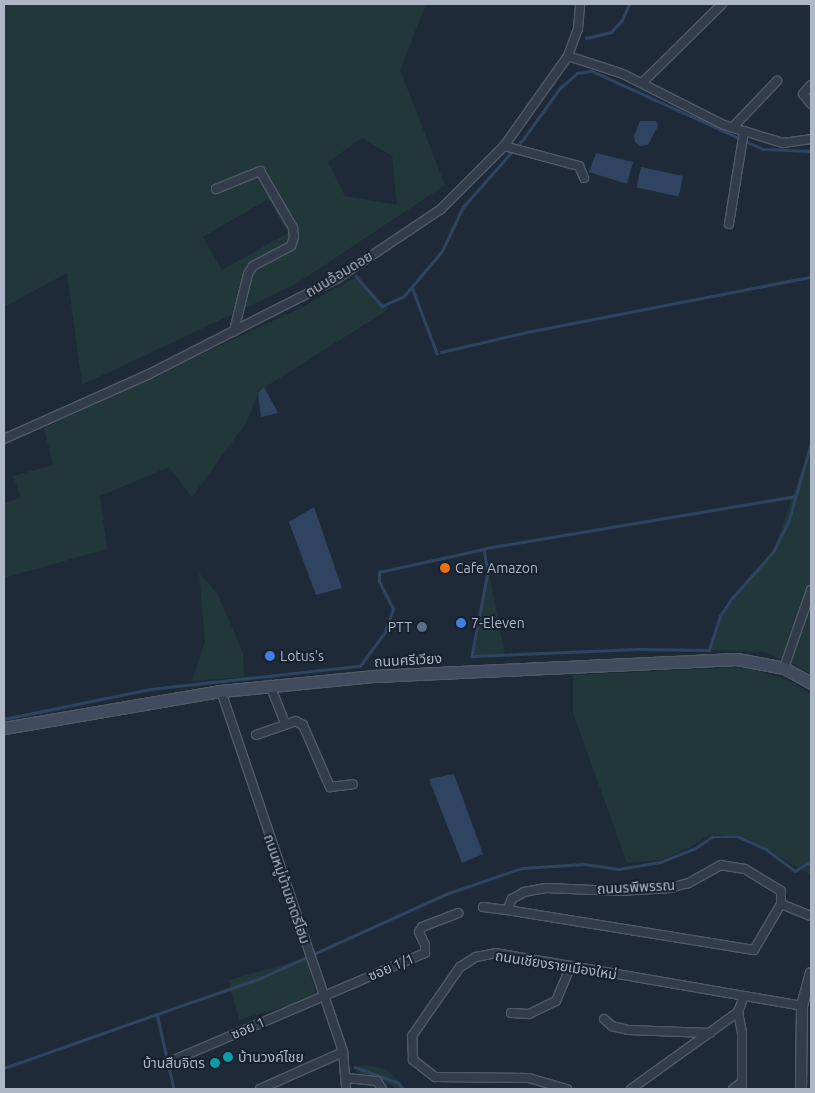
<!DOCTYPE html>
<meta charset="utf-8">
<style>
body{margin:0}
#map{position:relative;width:815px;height:1093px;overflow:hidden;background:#1f2a39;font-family:Ubuntu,"Noto Sans Thai",sans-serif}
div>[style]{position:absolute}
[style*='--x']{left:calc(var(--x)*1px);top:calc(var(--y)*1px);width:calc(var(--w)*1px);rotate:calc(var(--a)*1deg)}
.green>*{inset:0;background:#21373a;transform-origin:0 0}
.water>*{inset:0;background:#2f4460;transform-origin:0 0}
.stream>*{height:2.5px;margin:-1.25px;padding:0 1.25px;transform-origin:1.25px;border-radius:1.25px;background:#2f4460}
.roads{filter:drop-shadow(1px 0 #505a67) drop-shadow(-1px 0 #505a67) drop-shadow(0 1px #505a67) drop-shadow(0 -1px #505a67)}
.minor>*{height:8px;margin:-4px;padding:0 4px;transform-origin:4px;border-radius:4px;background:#333c4a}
.tertiary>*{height:10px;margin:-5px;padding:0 5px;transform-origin:5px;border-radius:5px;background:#333c4a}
.secondary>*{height:11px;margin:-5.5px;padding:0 5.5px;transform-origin:5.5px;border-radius:5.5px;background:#404b5d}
.dots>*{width:14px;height:14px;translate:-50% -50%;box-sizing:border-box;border:2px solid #18212e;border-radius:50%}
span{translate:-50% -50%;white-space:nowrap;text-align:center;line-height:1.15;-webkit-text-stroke:4px #18212e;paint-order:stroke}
.street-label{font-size:14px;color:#adb7c6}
.poi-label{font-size:14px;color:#adb7c6}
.left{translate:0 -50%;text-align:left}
.right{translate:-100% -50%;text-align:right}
.frame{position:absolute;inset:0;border:5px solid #adb7c6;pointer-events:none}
</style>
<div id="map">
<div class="green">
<i style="clip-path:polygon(evenodd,4px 4px,426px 4px,400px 70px,445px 185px,296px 284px,82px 385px,67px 273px,4px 307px,4px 4px,362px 138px,392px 156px,397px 205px,345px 196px,328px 162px,362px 138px,4px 4px,268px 199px,288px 233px,222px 270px,203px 237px,268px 199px)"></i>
<i style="clip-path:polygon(356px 277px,389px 309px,259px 391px,246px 423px,192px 497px,169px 467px,100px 496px,107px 549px,4px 578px,4px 503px,21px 498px,13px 476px,53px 465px,44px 428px,300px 308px)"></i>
<i style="clip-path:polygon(811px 445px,811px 581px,783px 660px,765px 652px,709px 650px,720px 616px,733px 597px,773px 552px)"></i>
<i style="clip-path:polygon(489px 572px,505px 656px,472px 656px,477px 620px)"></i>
<i style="clip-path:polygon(199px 573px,217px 593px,243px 653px,244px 677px,192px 681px,205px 642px)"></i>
<i style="clip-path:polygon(811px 603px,811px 675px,791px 662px)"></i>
<i style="clip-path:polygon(747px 667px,793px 682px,811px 695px,811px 875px,749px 839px,711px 834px,689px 848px,661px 860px,627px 863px,573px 713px,573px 675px)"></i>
<i style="left:306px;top:958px;width:41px;height:81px;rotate:74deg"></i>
<i style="clip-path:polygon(366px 1065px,386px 1069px,407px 1089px,398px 1089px,381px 1080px,356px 1076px,357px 1066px)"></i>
</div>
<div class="water">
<i style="clip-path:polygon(640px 121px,656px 121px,658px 126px,648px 145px,640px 146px,635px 142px,634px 136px)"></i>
<i style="clip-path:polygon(596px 153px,633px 162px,627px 184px,589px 172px)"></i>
<i style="left:641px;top:167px;width:43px;height:21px;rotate:12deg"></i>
<i style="clip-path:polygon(264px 387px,278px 413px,261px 417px,258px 393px)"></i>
<i style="clip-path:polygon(314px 507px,342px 588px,316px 595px,289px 522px)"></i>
<i style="clip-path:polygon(454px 774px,483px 854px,462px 863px,429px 779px)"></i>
</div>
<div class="stream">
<i style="--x:586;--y:38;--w:26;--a:-13"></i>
<i style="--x:611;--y:32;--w:16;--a:-47"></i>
<i style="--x:622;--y:20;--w:17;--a:-66"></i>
<i style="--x:356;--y:276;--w:40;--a:49"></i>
<i style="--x:382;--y:306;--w:24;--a:-24"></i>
<i style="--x:404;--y:296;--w:59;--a:-49.8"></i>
<i style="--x:442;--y:251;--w:49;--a:-64.5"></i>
<i style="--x:463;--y:207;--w:92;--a:-48.5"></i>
<i style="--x:524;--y:138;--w:62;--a:-54.2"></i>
<i style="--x:560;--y:88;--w:23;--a:-41"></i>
<i style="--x:577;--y:73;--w:15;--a:-8"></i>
<i style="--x:592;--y:71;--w:188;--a:24.5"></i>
<i style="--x:763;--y:149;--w:48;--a:2.4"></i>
<i style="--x:412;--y:287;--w:71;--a:69.3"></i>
<i style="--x:441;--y:352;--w:88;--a:-13.1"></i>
<i style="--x:527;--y:332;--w:289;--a:-11"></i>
<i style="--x:794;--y:497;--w:314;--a:170.5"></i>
<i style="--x:484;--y:549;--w:23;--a:80"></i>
<i style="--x:488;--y:572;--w:86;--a:100.8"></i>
<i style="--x:472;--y:656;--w:166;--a:-2.4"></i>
<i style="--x:638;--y:649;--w:71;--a:0.8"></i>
<i style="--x:709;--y:650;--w:36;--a:-72"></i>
<i style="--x:720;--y:616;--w:23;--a:-56"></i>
<i style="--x:733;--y:597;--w:60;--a:-48.4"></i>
<i style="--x:773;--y:552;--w:33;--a:-63"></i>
<i style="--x:788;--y:523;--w:83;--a:-74"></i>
<i style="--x:4;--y:719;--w:149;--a:-11.6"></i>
<i style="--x:150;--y:689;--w:211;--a:-6.3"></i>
<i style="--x:360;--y:666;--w:42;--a:-53.7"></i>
<i style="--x:385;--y:632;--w:24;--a:-71"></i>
<i style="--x:393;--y:609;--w:30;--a:-117"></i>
<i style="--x:379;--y:582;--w:10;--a:-90"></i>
<i style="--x:379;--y:572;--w:107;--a:-12.4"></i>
<i style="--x:157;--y:1014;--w:110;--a:-19.1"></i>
<i style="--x:261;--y:978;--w:203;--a:-24.4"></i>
<i style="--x:446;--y:894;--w:80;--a:-18.9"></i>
<i style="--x:522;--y:868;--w:62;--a:-3.7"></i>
<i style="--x:584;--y:864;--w:35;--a:8"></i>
<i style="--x:619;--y:869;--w:43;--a:-9.5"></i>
<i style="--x:661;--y:862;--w:35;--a:-22"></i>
<i style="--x:694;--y:849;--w:22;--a:-34"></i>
<i style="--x:712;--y:837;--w:27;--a:0"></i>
<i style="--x:739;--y:837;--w:30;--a:24"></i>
<i style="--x:766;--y:849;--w:36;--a:37"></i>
<i style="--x:795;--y:871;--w:19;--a:-32"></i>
<i style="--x:355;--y:1067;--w:47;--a:20"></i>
<i style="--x:399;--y:1083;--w:7;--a:56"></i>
<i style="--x:4;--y:1068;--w:162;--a:-19.4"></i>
<i style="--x:157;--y:1014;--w:77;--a:77.2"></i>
</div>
<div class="roads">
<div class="minor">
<i style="--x:568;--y:56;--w:58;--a:18.1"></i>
<i style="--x:623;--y:74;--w:113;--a:26.8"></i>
<i style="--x:724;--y:125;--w:62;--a:17"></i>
<i style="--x:783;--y:143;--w:28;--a:-8"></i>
<i style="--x:642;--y:83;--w:112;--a:-44.6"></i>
<i style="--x:811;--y:85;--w:12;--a:132"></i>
<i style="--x:803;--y:94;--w:13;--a:51"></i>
<i style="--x:733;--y:127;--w:64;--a:-46.3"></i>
<i style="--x:504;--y:146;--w:78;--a:14.9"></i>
<i style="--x:579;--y:166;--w:13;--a:67"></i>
<i style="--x:216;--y:189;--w:48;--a:-22.2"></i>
<i style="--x:260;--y:171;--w:66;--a:59.9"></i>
<i style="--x:293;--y:228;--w:9;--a:84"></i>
<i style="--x:294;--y:237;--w:9;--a:108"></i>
<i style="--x:291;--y:246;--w:43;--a:152.2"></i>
<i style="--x:253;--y:266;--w:9;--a:122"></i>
<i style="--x:248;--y:274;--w:59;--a:103.8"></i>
<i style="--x:729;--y:224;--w:94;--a:-80.8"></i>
<i style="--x:4;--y:439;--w:157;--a:-24.1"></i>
<i style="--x:147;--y:375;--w:214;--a:-26.9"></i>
<i style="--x:338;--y:278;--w:124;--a:-33.8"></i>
<i style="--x:441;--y:209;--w:89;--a:-45"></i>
<i style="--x:504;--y:146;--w:110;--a:-54.6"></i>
<i style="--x:568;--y:56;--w:29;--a:-70"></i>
<i style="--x:578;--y:29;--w:25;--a:-85"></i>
<i style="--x:784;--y:668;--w:83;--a:-70.9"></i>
<i style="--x:270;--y:685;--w:41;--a:68.5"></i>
<i style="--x:221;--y:691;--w:381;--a:71.3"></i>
<i style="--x:343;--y:1052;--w:37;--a:85"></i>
<i style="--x:256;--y:735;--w:42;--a:-19.3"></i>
<i style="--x:296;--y:721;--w:8;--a:30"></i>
<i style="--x:303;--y:725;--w:68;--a:66.5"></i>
<i style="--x:330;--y:787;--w:23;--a:-7"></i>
<i style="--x:781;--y:904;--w:32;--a:22"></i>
<i style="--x:483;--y:907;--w:24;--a:7"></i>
<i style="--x:507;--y:910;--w:250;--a:9.2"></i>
<i style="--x:754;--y:950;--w:53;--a:-59.6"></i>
<i style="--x:781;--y:904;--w:13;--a:-90"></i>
<i style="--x:781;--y:891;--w:42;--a:-148.6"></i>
<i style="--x:745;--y:869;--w:24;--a:-171"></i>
<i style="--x:721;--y:865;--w:38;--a:151"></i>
<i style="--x:688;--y:883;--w:18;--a:164"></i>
<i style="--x:671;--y:888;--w:53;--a:176.8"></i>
<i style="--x:618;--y:891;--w:72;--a:-177.6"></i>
<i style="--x:546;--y:888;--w:22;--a:170"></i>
<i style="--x:524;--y:892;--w:14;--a:150"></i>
<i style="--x:512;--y:899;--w:12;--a:114"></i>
<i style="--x:738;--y:1012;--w:20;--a:79"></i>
<i style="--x:742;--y:1032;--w:57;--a:90"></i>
<i style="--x:511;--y:1013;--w:18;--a:3"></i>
<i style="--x:529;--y:1014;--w:30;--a:-26"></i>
<i style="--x:556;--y:1001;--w:38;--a:-67"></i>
<i style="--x:604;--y:1019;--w:11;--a:41"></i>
<i style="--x:612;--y:1026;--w:16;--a:14"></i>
<i style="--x:628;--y:1030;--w:82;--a:2.1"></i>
<i style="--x:174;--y:1060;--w:273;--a:-23.1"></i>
<i style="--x:425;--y:953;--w:8;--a:-90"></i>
<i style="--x:425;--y:945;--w:14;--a:-115"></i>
<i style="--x:419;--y:932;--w:6;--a:-59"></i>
<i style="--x:422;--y:927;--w:39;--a:-21"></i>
<i style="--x:347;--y:1078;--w:30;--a:6"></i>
<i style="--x:377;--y:1081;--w:9;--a:58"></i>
<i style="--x:260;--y:1089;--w:91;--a:-24"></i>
<i style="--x:567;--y:1089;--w:40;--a:-164"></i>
<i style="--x:529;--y:1078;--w:94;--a:-179.4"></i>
<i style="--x:435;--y:1077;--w:28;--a:-142"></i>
<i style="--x:413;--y:1060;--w:24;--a:-92"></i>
<i style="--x:412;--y:1036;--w:84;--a:-55.2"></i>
<i style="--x:460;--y:967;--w:19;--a:-32"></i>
<i style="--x:476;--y:957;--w:20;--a:-11"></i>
<i style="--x:496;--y:953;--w:311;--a:9.8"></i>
<i style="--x:631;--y:1089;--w:132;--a:-35.7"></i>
<i style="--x:738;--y:1012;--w:17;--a:-69"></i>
<i style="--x:733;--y:1089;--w:10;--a:-37"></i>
</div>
<div class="tertiary">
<i style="--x:801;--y:1089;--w:83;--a:-89.3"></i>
<i style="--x:802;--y:1006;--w:34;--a:-75"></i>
</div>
<div class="secondary">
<i style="--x:4;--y:728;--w:220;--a:-9.7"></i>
<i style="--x:221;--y:691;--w:155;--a:-5.6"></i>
<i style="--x:375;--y:676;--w:362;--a:-2.7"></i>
<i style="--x:737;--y:659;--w:48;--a:10.8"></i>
<i style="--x:784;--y:668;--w:31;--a:29"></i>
</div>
</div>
<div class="dots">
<i style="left:445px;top:568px;background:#e8710a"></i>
<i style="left:461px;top:623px;background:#3f7fe0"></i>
<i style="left:422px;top:627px;background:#5c6f8a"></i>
<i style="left:270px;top:656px;background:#3f7fe0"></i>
<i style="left:228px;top:1057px;background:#0f9aa8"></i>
<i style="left:215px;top:1063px;background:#0f9aa8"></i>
</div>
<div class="street-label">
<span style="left:339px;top:274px;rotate:-31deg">ถนนอ้อมดอย</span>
<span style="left:408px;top:660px;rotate:-3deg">ถนนศรีเวียง</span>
<span style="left:636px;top:887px;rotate:-3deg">ถนนรพีพรรณ</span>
<span style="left:287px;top:889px;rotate:71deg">ถนนหมู่บ้านชาตรีโฮม</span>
<span style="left:556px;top:965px;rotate:9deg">ถนนเชียงรายเมืองใหม่</span>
<span style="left:391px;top:967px;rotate:-23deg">ซอย 1/1</span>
<span style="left:248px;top:1028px;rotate:-23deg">ซอย 1</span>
</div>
<div class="poi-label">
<span class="left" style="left:455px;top:568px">Cafe Amazon</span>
<span class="left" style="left:471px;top:623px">7-Eleven</span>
<span class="right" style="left:412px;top:627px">PTT</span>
<span class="left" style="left:280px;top:656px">Lotus's</span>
<span class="left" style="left:238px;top:1057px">บ้านวงค์ไชย</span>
<span class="right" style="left:205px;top:1063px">บ้านสืบจิตร</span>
</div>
<div class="frame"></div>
</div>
